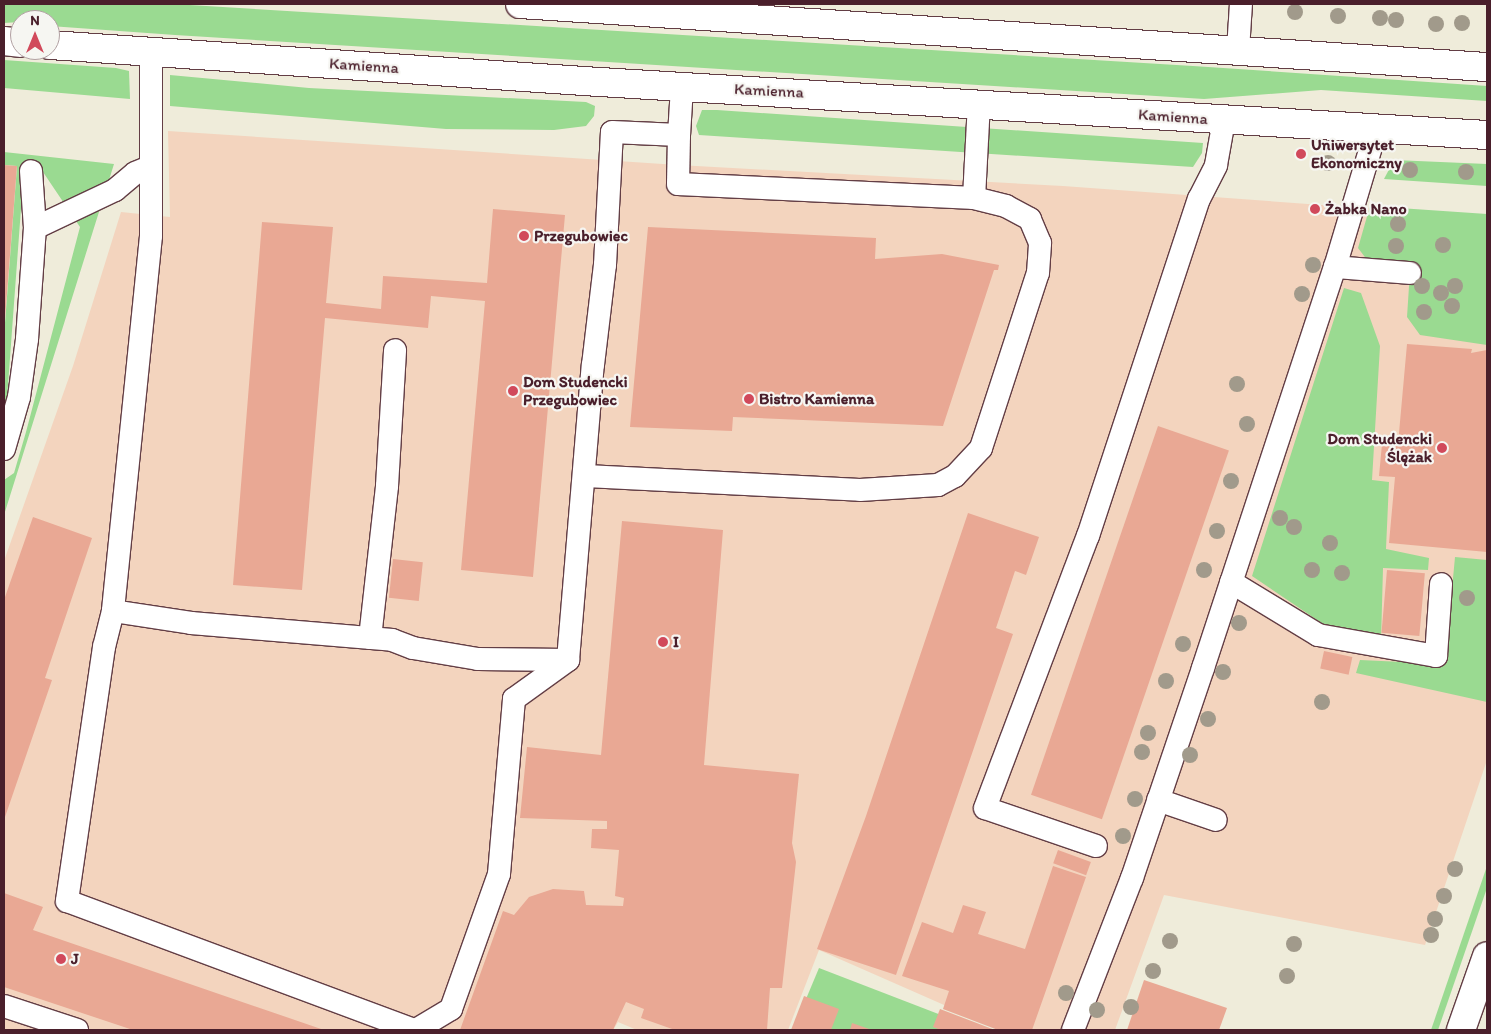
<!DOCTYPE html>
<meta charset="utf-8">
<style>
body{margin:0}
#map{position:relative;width:1491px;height:1034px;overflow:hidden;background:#efecda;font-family:Itim,sans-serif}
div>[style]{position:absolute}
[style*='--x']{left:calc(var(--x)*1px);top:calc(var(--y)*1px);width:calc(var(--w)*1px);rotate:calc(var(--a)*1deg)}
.built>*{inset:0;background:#f3d4be}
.green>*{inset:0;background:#9ada91}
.building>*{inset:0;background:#e9a894;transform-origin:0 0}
.roads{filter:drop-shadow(1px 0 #633e45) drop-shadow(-1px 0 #633e45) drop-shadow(0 1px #633e45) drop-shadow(0 -1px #633e45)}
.lane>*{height:22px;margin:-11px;padding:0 11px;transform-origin:11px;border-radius:11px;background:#fff}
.secondary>*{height:28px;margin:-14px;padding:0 14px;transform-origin:14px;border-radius:14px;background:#fff}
.trees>*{width:16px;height:16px;margin:-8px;border-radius:50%;background:#a19a8b}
.dots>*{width:14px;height:14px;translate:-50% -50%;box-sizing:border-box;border:2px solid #f6f6f2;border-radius:50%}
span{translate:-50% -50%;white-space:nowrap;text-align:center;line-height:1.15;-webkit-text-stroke:4.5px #f6f6f2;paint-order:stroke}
.street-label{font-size:16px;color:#4a1f2b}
.poi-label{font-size:16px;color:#4a1f2b;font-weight:700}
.left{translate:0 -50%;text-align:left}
.right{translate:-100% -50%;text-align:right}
.frame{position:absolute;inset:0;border:5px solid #4a1f2b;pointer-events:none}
.north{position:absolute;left:10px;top:10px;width:50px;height:50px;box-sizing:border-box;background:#f6f6f2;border:1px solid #b1a0a2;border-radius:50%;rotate:0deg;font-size:14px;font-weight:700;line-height:20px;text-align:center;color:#4a1f2b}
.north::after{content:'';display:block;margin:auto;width:18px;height:22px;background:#d1495b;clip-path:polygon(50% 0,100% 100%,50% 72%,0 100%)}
</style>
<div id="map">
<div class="built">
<i style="clip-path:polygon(168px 131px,678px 165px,1063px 186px,1487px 217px,1487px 760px,1425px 945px,1164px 895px,1115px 1030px,1001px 1030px,819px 950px,788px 1030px,637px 1030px,618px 1022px,613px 1030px,4px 1030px,4px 561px,73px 366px,121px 212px,170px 217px)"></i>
</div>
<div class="green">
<i style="clip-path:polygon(4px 4px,173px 4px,1193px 66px,1487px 86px,1487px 101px,1321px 90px,1204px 99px,175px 35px,50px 26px,50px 20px,4px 23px)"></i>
<i style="clip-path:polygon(4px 60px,116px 68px,129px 71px,130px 99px,4px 88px)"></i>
<i style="clip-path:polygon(170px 75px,309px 88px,586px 102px,595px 106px,594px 116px,586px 126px,554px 130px,446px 129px,170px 106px)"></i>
<i style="clip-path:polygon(702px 110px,717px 110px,1203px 143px,1202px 153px,1193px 167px,699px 135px,696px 126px)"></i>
<i style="clip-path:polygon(4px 152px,114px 164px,4px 515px,4px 480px,14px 473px,26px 432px,80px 227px,43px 172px,24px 168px,4px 439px,4px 336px,17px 166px,4px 165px)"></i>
<i style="clip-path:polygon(1394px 160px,1487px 164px,1487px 186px,1384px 179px)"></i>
<i style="clip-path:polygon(1370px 206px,1487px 214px,1487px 345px,1420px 335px,1407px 317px,1410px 271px,1374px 269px,1358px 248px)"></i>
<i style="clip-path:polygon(1344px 288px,1361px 293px,1380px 346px,1372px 480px,1389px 482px,1386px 549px,1429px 558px,1428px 570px,1383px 568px,1381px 641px,1332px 630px,1252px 576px)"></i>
<i style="clip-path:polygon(1455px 557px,1487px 560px,1487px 702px,1356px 673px,1360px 660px,1445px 664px)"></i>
<i style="clip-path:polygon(1487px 866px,1487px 888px,1438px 1030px,1431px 1030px)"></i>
<i style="clip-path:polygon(819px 968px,980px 1030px,793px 1030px)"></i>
</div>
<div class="building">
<i style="clip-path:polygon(4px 165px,17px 166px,5px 319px,4px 319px)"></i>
<i style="clip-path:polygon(493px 209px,565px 215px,533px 577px,461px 570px,485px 301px,431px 296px,428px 328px,325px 318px,302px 590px,233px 585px,262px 222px,333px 227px,326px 303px,381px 309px,383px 276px,487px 283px)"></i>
<i style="clip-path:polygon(648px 227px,876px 238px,875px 259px,942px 254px,999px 265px,998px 270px,994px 270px,943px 426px,733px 417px,732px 431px,630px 427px)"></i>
<i style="clip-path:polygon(1407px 344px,1472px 349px,1471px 353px,1487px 350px,1487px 552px,1389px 543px,1395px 477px,1379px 476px,1382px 444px,1398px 444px)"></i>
<i style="left:1158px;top:426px;width:75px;height:390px;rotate:19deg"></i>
<i style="clip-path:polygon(968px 513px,1039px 537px,1026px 575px,1015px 571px,996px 628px,1013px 634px,896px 975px,817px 949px,866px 816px)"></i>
<i style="clip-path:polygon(33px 517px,92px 538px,45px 678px,52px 680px,4px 820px,4px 600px)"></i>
<i style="clip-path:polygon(622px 521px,723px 530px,704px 765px,799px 774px,792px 843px,796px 862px,782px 988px,770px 988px,767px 1030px,675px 1030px,641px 1018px,644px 1009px,626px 1002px,613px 1030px,460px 1030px,503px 911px,514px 915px,529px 897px,553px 889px,584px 891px,586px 905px,623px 906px,624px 898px,615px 896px,619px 850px,591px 848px,592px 829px,607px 829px,607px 821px,520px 818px,527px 747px,601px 755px)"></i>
<i style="left:393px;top:559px;width:30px;height:39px;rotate:6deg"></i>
<i style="left:1387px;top:570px;width:38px;height:63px;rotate:5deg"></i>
<i style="left:1324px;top:651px;width:29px;height:18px;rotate:12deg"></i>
<i style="left:1058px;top:850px;width:35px;height:14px;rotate:20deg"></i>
<i style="clip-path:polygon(1053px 866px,1086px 877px,1032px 1030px,998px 1030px,943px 1009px,949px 991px,902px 976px,922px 922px,953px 933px,963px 905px,986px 912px,978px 934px,1025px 949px)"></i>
<i style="clip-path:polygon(4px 893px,43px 907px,33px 930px,324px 1030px,133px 1030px,4px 987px)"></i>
<i style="clip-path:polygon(1144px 980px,1227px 1008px,1219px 1030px,1127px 1030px)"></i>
<i style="clip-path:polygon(804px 996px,839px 1009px,831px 1030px,791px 1030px)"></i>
<i style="clip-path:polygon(940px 1009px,995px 1030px,941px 1030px,933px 1027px)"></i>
<i style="clip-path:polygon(852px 1023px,872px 1030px,850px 1030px)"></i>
</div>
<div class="roads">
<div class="lane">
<i style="--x:1238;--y:50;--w:46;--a:-86.3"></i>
<i style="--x:151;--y:52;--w:184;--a:90"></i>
<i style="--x:151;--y:236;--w:377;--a:95.8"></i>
<i style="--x:113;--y:611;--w:79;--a:8.7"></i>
<i style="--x:191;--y:623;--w:202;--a:4.8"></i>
<i style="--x:392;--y:640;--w:22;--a:21"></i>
<i style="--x:413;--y:648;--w:66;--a:9.6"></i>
<i style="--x:478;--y:659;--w:90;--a:0.6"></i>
<i style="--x:568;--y:660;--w:296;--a:-85.2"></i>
<i style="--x:593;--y:365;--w:101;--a:-83.2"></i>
<i style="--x:605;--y:265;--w:133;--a:-87"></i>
<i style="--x:612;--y:132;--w:67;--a:2.6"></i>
<i style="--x:679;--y:135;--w:48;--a:-86.4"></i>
<i style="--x:974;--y:198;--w:95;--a:-87"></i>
<i style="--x:35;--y:228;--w:89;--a:-25.4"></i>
<i style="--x:115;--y:190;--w:26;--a:-40"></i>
<i style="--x:135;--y:173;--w:16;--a:-22"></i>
<i style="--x:1335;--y:267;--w:75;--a:4.6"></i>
<i style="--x:4;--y:449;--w:54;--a:-73.9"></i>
<i style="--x:19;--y:397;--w:59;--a:-82.1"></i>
<i style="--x:27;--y:339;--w:111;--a:-85.9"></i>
<i style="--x:35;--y:228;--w:57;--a:-94"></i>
<i style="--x:586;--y:476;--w:274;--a:2.9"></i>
<i style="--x:860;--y:490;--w:78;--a:-3.7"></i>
<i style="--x:938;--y:485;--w:19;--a:-28"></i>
<i style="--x:955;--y:476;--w:38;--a:-47"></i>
<i style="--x:981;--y:448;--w:184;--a:-72"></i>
<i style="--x:1038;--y:273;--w:30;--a:-86"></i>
<i style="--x:1040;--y:243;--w:26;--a:-113"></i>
<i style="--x:1030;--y:219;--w:27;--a:-152"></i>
<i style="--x:1006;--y:206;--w:33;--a:-166"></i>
<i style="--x:974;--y:198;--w:296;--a:-177.3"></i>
<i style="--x:678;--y:184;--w:49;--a:-88.8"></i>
<i style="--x:1231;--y:582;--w:102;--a:31.3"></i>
<i style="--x:1318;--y:635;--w:120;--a:10.1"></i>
<i style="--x:1436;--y:656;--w:72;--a:-86"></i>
<i style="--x:113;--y:611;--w:37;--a:104"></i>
<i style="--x:104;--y:647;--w:257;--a:98.3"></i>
<i style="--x:67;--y:901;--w:369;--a:20.4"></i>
<i style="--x:370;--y:638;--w:153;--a:-83.6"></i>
<i style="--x:387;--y:486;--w:136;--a:-86.6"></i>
<i style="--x:1158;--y:800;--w:61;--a:19"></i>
<i style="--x:1096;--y:846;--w:117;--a:-161.1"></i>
<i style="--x:985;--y:808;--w:291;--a:-69.3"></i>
<i style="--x:1088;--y:536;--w:355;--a:-71.8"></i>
<i style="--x:1199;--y:199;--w:38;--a:-63"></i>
<i style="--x:1216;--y:165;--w:46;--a:-79.9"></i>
<i style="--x:4;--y:1006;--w:77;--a:18.2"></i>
<i style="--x:416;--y:1030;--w:41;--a:-31"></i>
<i style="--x:451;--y:1009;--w:143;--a:-70.4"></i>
<i style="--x:499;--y:874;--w:176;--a:-85.1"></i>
<i style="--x:514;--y:699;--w:67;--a:-35.8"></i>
<i style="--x:1073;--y:1030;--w:163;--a:-68.8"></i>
<i style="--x:1132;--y:878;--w:222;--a:-71.3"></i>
<i style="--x:1203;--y:668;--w:422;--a:-71.8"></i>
<i style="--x:1335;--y:267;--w:146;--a:-73.3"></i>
</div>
<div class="secondary">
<i style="--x:520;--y:4;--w:969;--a:3.73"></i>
<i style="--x:4;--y:41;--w:16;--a:7"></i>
<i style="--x:50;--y:45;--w:534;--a:3.86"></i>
<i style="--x:583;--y:81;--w:906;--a:3.42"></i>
<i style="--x:1461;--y:1030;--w:78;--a:-70.6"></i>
</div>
</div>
<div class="trees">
<i style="left:1295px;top:12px"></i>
<i style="left:1338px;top:16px"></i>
<i style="left:1380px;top:18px"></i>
<i style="left:1396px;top:20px"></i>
<i style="left:1462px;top:23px"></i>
<i style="left:1436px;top:24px"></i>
<i style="left:1328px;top:163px"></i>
<i style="left:1410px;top:170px"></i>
<i style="left:1466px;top:172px"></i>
<i style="left:1398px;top:224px"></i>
<i style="left:1443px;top:245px"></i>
<i style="left:1396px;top:246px"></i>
<i style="left:1313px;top:265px"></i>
<i style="left:1422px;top:286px"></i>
<i style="left:1455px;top:286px"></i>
<i style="left:1441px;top:293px"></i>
<i style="left:1302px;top:294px"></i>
<i style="left:1452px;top:306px"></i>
<i style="left:1424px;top:312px"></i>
<i style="left:1237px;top:384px"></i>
<i style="left:1247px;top:424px"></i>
<i style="left:1231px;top:481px"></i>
<i style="left:1280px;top:518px"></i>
<i style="left:1294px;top:527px"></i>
<i style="left:1217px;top:531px"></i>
<i style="left:1330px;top:543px"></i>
<i style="left:1204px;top:570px"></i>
<i style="left:1312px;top:570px"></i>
<i style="left:1342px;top:573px"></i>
<i style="left:1467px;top:598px"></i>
<i style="left:1239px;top:623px"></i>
<i style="left:1183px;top:644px"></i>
<i style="left:1223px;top:672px"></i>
<i style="left:1166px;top:681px"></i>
<i style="left:1322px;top:702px"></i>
<i style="left:1208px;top:719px"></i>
<i style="left:1148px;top:733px"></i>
<i style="left:1142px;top:752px"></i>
<i style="left:1190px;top:755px"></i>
<i style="left:1135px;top:799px"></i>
<i style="left:1123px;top:836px"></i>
<i style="left:1455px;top:869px"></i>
<i style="left:1444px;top:896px"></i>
<i style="left:1435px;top:919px"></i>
<i style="left:1431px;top:935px"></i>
<i style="left:1170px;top:941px"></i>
<i style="left:1294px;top:944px"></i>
<i style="left:1153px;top:971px"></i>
<i style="left:1287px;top:976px"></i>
<i style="left:1066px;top:993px"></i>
<i style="left:1131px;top:1007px"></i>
<i style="left:1097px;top:1010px"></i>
</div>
<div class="dots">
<i style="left:1301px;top:154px;background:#d1495b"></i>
<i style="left:1315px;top:209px;background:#d1495b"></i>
<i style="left:524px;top:236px;background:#d1495b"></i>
<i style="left:513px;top:391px;background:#d1495b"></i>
<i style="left:749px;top:399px;background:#d1495b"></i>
<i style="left:1442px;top:448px;background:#d1495b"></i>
<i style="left:663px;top:642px;background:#d1495b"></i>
<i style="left:61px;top:959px;background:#d1495b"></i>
</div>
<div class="street-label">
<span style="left:364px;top:66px;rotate:4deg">Kamienna</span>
<span style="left:769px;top:91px;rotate:3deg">Kamienna</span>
<span style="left:1173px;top:117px;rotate:4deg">Kamienna</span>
</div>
<div class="poi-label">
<span class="left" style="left:1311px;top:154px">Uniwersytet<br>Ekonomiczny</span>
<span class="left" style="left:1325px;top:209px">Żabka Nano</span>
<span class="left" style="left:534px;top:236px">Przegubowiec</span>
<span class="left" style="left:523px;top:391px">Dom Studencki<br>Przegubowiec</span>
<span class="left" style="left:759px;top:399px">Bistro Kamienna</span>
<span class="right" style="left:1432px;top:448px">Dom Studencki<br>Ślężak</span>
<span class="left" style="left:673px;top:642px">I</span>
<span class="left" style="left:71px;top:959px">J</span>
</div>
<div class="frame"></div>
<div class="north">N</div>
</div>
